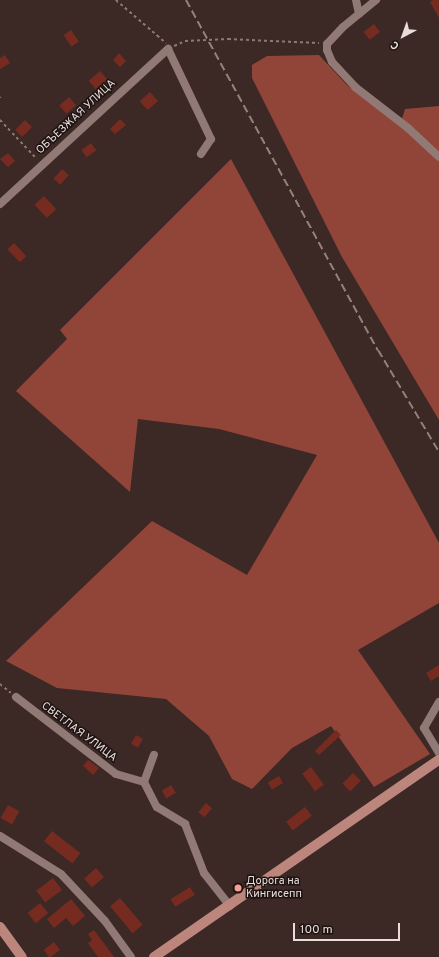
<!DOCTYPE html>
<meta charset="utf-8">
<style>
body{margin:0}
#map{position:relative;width:439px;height:957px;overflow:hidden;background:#3c2825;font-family:Overpass,sans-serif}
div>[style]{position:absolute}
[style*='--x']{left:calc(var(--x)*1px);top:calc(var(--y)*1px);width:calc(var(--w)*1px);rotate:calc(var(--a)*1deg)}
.forest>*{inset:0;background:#914438}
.building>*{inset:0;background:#762b21;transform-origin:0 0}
.path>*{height:1.5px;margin-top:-0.75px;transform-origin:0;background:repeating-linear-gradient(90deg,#8b7977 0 3px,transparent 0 6px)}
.minor>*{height:8px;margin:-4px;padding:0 4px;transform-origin:4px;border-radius:4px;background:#917975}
.major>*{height:10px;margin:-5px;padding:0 5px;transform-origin:5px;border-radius:5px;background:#bc867d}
.rail>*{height:2px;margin-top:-1px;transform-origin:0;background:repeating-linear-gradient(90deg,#92817e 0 8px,transparent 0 12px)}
.dots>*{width:11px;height:11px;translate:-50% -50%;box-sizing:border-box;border:2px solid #1d1412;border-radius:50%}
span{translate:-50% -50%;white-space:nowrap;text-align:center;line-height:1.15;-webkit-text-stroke:3px #1d1412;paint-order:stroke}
.street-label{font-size:11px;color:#eadcda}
.poi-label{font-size:11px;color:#eadcda}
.left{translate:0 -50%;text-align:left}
.north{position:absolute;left:383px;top:16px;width:40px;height:40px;-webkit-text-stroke:3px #1d1412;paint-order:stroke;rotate:221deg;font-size:11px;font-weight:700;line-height:16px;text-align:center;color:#eadcda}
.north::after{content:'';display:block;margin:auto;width:14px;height:18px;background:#eadcda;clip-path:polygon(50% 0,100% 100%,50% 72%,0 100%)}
.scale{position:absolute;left:293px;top:923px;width:107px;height:18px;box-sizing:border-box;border:2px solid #eadcda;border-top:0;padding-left:5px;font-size:12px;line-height:14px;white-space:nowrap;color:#eadcda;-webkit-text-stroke:3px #1d1412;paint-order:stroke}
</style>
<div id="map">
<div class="forest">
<i style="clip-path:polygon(319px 55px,347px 85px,400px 125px,405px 109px,439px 106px,439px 420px,342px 257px,252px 78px,252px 65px,267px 56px)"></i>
<i style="clip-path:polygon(231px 159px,439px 543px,439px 603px,358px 650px,430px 754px,374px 787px,331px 726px,292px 748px,252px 789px,232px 779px,209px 736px,166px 699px,57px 688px,6px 661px,152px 521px,247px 575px,317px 455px,219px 429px,138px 419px,130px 492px,16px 391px,67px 339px,60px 330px)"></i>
</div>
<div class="building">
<i style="clip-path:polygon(433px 0,439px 0,439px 18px,430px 2px)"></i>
<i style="left:374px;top:24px;width:10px;height:13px;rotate:53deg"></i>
<i style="left:71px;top:30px;width:14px;height:9px;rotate:56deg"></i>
<i style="clip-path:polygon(119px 53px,126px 61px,120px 67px,113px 60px)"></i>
<i style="clip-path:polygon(5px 55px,10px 63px,0 69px,0 58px)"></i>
<i style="left:100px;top:71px;width:11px;height:15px;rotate:49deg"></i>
<i style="left:150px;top:92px;width:12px;height:14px;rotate:48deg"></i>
<i style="left:69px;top:97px;width:11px;height:13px;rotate:49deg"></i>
<i style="clip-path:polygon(120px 119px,126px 125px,115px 134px,110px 129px)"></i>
<i style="left:25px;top:120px;width:10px;height:14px;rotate:45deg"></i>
<i style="left:91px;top:143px;width:9px;height:12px;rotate:54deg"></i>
<i style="clip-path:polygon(8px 153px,15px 161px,8px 167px,0 159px)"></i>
<i style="left:62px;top:169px;width:9px;height:13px;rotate:41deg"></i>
<i style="left:44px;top:196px;width:18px;height:13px;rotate:47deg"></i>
<i style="left:14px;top:243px;width:18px;height:9px;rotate:47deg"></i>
<i style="clip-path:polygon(439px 665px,439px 676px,431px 681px,426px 673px)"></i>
<i style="clip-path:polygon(336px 730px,341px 735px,319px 755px,315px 751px)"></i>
<i style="left:136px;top:735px;width:8px;height:10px;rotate:30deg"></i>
<i style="clip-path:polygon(88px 760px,99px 768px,93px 775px,83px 766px)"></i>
<i style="left:311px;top:767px;width:22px;height:11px;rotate:54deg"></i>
<i style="left:353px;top:773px;width:11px;height:15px;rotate:45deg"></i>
<i style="left:279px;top:776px;width:8px;height:13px;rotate:60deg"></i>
<i style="left:171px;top:785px;width:9px;height:11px;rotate:58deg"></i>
<i style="left:206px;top:803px;width:8px;height:12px;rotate:40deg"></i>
<i style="left:8px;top:805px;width:13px;height:15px;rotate:29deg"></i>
<i style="left:305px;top:807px;width:11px;height:24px;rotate:52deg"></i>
<i style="left:52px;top:831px;width:36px;height:13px;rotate:38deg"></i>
<i style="left:96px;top:868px;width:12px;height:16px;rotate:48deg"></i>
<i style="left:53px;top:878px;width:15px;height:21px;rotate:53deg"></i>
<i style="left:190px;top:887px;width:9px;height:23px;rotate:58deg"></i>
<i style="left:120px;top:898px;width:35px;height:13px;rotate:50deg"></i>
<i style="clip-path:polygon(71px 899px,85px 916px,73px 926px,66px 918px,54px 928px,47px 919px)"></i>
<i style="left:40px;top:903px;width:13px;height:16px;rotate:51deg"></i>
<i style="clip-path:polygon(94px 930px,114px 957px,98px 957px,88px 943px,92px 940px,88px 934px)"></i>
<i style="left:54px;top:942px;width:10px;height:13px;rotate:53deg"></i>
</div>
<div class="path">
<i style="--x:116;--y:0;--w:66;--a:40.7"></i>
<i style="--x:174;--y:46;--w:12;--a:-24"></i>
<i style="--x:185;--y:41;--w:43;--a:-2.7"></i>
<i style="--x:228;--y:39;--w:91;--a:2.5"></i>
<i style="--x:0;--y:98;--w:1;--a:-90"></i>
<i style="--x:0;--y:120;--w:54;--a:46.5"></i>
<i style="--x:0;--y:684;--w:14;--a:39"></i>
</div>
<div class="minor">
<i style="--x:356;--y:0;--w:14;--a:78"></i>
<i style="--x:376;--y:0;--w:43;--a:140.7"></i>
<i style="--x:343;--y:27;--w:23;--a:133"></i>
<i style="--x:327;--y:44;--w:6;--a:90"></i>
<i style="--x:327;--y:50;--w:13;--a:67"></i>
<i style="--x:332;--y:62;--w:34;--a:47"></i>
<i style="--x:355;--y:87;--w:67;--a:37.7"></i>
<i style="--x:408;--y:128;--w:42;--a:43.1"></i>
<i style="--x:0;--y:204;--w:229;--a:-42.7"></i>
<i style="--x:168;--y:49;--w:100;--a:64.5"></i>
<i style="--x:211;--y:139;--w:18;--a:124"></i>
<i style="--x:16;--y:697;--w:126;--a:37.6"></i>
<i style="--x:116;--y:774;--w:29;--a:16"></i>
<i style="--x:144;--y:782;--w:28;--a:63"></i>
<i style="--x:157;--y:807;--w:33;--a:31"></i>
<i style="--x:185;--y:824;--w:53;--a:68.8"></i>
<i style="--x:204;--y:873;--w:42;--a:51.8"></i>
<i style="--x:439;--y:702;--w:30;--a:120"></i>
<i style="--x:424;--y:728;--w:29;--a:59"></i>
<i style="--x:144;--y:782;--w:29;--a:-70"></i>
<i style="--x:0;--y:836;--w:72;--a:31.9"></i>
<i style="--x:61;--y:874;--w:64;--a:46.9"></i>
<i style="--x:105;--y:921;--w:44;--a:54.2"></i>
</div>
<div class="major">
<i style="--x:0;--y:927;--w:37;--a:54"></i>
<i style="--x:154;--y:957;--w:346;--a:-34.7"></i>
</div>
<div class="rail">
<i style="--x:186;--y:0;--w:399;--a:61.3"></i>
<i style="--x:378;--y:350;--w:119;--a:59.1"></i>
</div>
<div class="dots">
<i style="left:238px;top:888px;background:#f59d8e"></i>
</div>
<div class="street-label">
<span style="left:76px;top:117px;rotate:-43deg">ОБЪЕЗЖАЯ УЛИЦА</span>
<span style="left:79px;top:732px;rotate:37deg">СВЕТЛАЯ УЛИЦА</span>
</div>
<div class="poi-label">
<span class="left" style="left:246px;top:888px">Дорога на<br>Кингисепп</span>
</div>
<div class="north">С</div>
<div class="scale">100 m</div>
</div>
